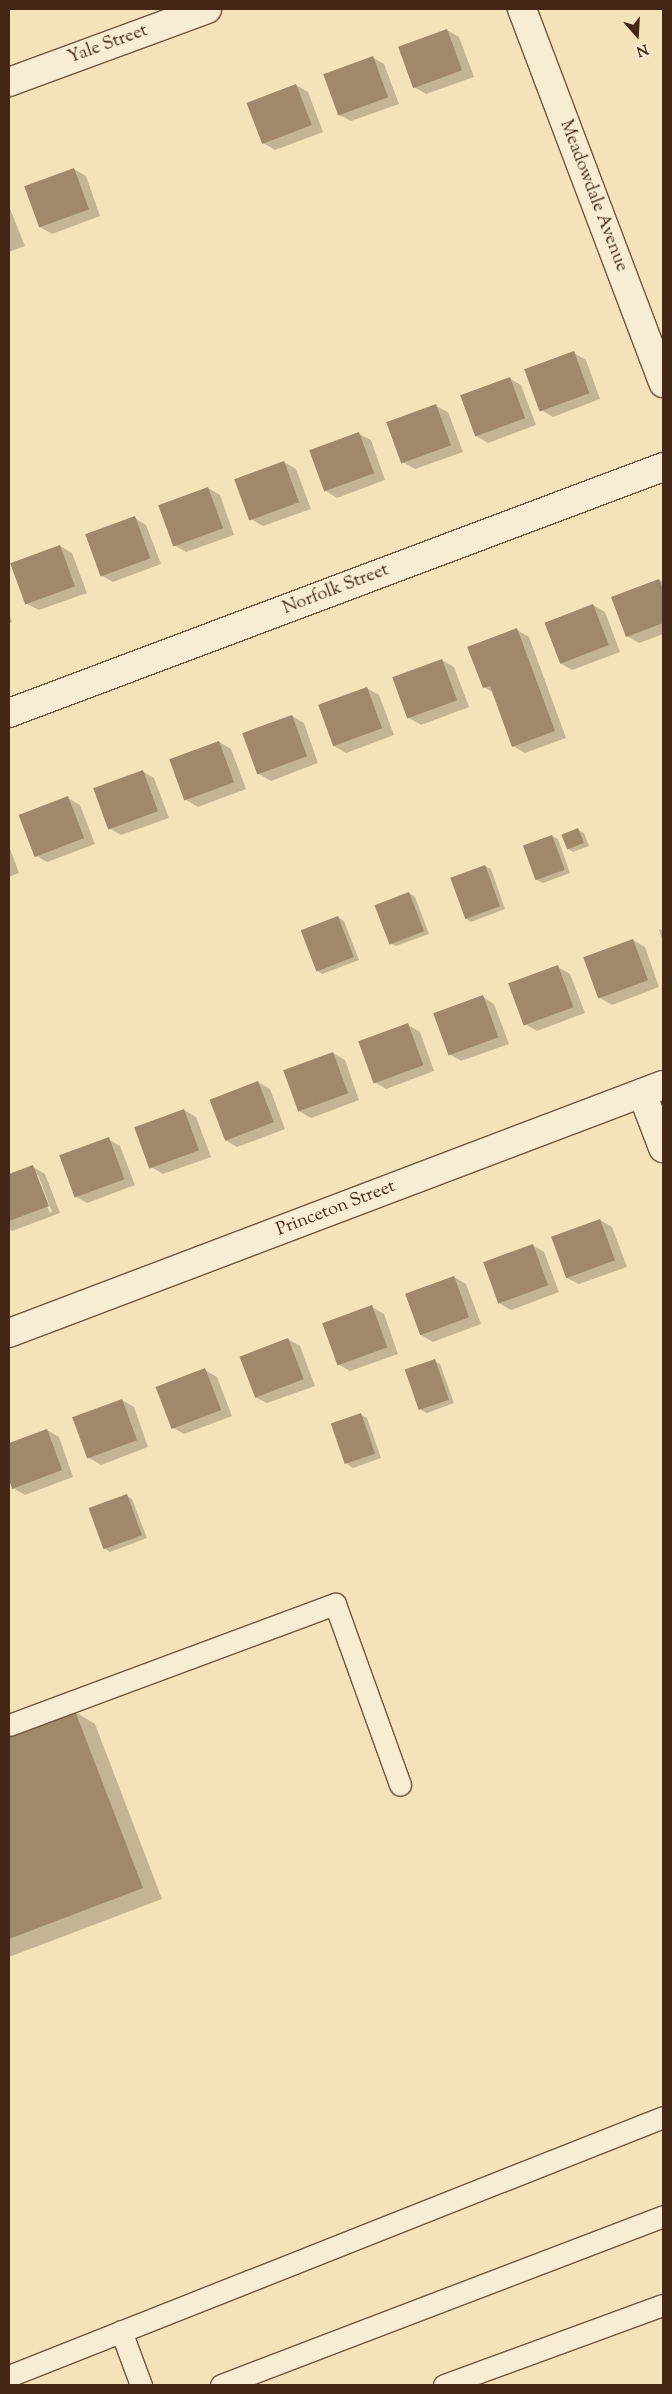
<!DOCTYPE html>
<style>
body{margin:0}
#map{position:relative;width:672px;height:2394px;overflow:hidden;background:#f4e3ba;font-family:"Sorts Mill Goudy",serif}
div>[style]{position:absolute}
[style*='--x']{left:calc(var(--x)*1px);top:calc(var(--y)*1px);width:calc(var(--w)*1px);rotate:calc(var(--a)*1deg)}
.shadow>*{inset:0;background:#0003}
.building>*{inset:0;background:#a0886b;transform-origin:0 0}
.roads{filter:drop-shadow(1px 0 #70553e) drop-shadow(-1px 0 #70553e) drop-shadow(0 1px #70553e) drop-shadow(0 -1px #70553e)}
.lane>*{height:21px;margin:-10.5px;padding:0 10.5px;transform-origin:10.5px;border-radius:10.5px;background:#f8edd2}
.street>*{height:28px;margin:-14px;padding:0 14px;transform-origin:14px;border-radius:14px;background:#f8edd2}
span{translate:-50% -50%;white-space:nowrap;text-align:center;line-height:1.15;-webkit-text-stroke:4px #f8edd2;paint-order:stroke}
.street-label{font-size:18px;color:#442615}
.frame{position:absolute;inset:0;border:10px solid #442615;pointer-events:none}
.north{position:absolute;left:612px;top:10px;width:50px;height:50px;-webkit-text-stroke:4px #f8edd2;paint-order:stroke;rotate:161deg;font-size:14px;font-weight:700;line-height:20px;text-align:center;color:#442615}
.north::after{content:'';display:block;margin:auto;width:18px;height:22px;background:#442615;clip-path:polygon(50% 0,100% 100%,50% 72%,0 100%)}
</style>
<div id="map">
<div class="shadow">
<i style="clip-path:polygon(447px 30px,459px 37px,474px 77px,426px 94px,414px 87px)"></i>
<i style="clip-path:polygon(372px 57px,384px 64px,399px 104px,351px 121px,339px 115px)"></i>
<i style="clip-path:polygon(296px 85px,308px 92px,323px 132px,275px 150px,263px 143px)"></i>
<i style="clip-path:polygon(74px 169px,86px 176px,100px 216px,52px 234px,40px 227px)"></i>
<i style="clip-path:polygon(9px 206px,25px 246px,9px 252px)"></i>
<i style="clip-path:polygon(574px 353px,586px 360px,600px 399px,553px 417px,541px 410px)"></i>
<i style="clip-path:polygon(509px 378px,521px 385px,536px 425px,488px 443px,476px 436px)"></i>
<i style="clip-path:polygon(436px 406px,448px 412px,463px 452px,415px 469px,403px 462px)"></i>
<i style="clip-path:polygon(359px 434px,371px 440px,385px 480px,337px 498px,326px 491px)"></i>
<i style="clip-path:polygon(284px 462px,296px 469px,311px 509px,263px 526px,251px 519px)"></i>
<i style="clip-path:polygon(208px 488px,220px 495px,234px 535px,186px 552px,174px 545px)"></i>
<i style="clip-path:polygon(134px 518px,146px 525px,161px 564px,113px 582px,101px 575px)"></i>
<i style="clip-path:polygon(60px 546px,72px 553px,87px 593px,39px 610px,27px 604px)"></i>
<i style="clip-path:polygon(659px 580px,663px 582px,663px 634px,639px 643px,627px 636px)"></i>
<i style="clip-path:polygon(593px 605px,605px 612px,620px 652px,572px 670px,560px 663px)"></i>
<i style="clip-path:polygon(9px 613px,12px 622px,9px 624px)"></i>
<i style="clip-path:polygon(517px 630px,529px 637px,566px 738px,525px 753px,513px 746px,494px 693px,484px 687px)"></i>
<i style="clip-path:polygon(442px 660px,454px 667px,469px 707px,421px 725px,409px 718px)"></i>
<i style="clip-path:polygon(367px 688px,379px 695px,394px 735px,346px 753px,334px 746px)"></i>
<i style="clip-path:polygon(292px 716px,304px 723px,318px 763px,271px 781px,259px 774px)"></i>
<i style="clip-path:polygon(219px 742px,231px 749px,246px 789px,198px 807px,186px 800px)"></i>
<i style="clip-path:polygon(142px 771px,154px 778px,169px 818px,121px 835px,109px 828px)"></i>
<i style="clip-path:polygon(68px 798px,80px 805px,95px 844px,47px 862px,35px 855px)"></i>
<i style="clip-path:polygon(578px 830px,584px 833px,589px 846px,573px 852px,567px 848px)"></i>
<i style="clip-path:polygon(552px 836px,558px 839px,570px 873px,543px 883px,537px 880px)"></i>
<i style="clip-path:polygon(9px 846px,19px 873px,9px 877px)"></i>
<i style="clip-path:polygon(485px 866px,491px 869px,505px 909px,471px 922px,465px 918px)"></i>
<i style="clip-path:polygon(409px 893px,415px 897px,429px 934px,396px 946px,390px 943px)"></i>
<i style="clip-path:polygon(338px 917px,344px 921px,359px 960px,322px 974px,316px 970px)"></i>
<i style="clip-path:polygon(663px 929px,663px 941px,659px 930px)"></i>
<i style="clip-path:polygon(633px 940px,645px 947px,659px 987px,612px 1005px,600px 998px)"></i>
<i style="clip-path:polygon(558px 967px,570px 974px,585px 1013px,537px 1031px,525px 1024px)"></i>
<i style="clip-path:polygon(483px 997px,494px 1004px,509px 1044px,461px 1061px,449px 1054px)"></i>
<i style="clip-path:polygon(408px 1025px,420px 1032px,434px 1071px,386px 1089px,375px 1082px)"></i>
<i style="clip-path:polygon(333px 1053px,345px 1060px,359px 1100px,311px 1118px,299px 1111px)"></i>
<i style="clip-path:polygon(258px 1082px,270px 1089px,285px 1129px,237px 1147px,225px 1140px)"></i>
<i style="clip-path:polygon(184px 1110px,196px 1117px,211px 1157px,163px 1174px,151px 1167px)"></i>
<i style="clip-path:polygon(108px 1139px,120px 1146px,135px 1185px,87px 1203px,75px 1196px)"></i>
<i style="clip-path:polygon(evenodd,33px 1167px,45px 1174px,60px 1213px,12px 1231px,9px 1229px,9px 1176px,33px 1167px,36px 1175px,38px 1175px,52px 1212px,50px 1213px,36px 1175px)"></i>
<i style="clip-path:polygon(600px 1220px,612px 1227px,627px 1267px,579px 1284px,567px 1278px)"></i>
<i style="clip-path:polygon(532px 1245px,544px 1252px,559px 1292px,511px 1310px,499px 1303px)"></i>
<i style="clip-path:polygon(454px 1277px,466px 1284px,481px 1324px,433px 1342px,421px 1335px)"></i>
<i style="clip-path:polygon(372px 1307px,384px 1314px,398px 1354px,350px 1371px,338px 1364px)"></i>
<i style="clip-path:polygon(288px 1339px,300px 1346px,315px 1386px,267px 1403px,255px 1397px)"></i>
<i style="clip-path:polygon(434px 1361px,440px 1364px,454px 1403px,427px 1413px,421px 1410px)"></i>
<i style="clip-path:polygon(205px 1370px,217px 1377px,232px 1416px,184px 1434px,172px 1427px)"></i>
<i style="clip-path:polygon(122px 1400px,134px 1407px,148px 1447px,101px 1465px,89px 1458px)"></i>
<i style="clip-path:polygon(361px 1415px,367px 1418px,381px 1458px,353px 1468px,347px 1464px)"></i>
<i style="clip-path:polygon(47px 1430px,59px 1437px,73px 1477px,25px 1495px,13px 1488px,9px 1475px,9px 1445px)"></i>
<i style="clip-path:polygon(126px 1495px,132px 1499px,147px 1538px,110px 1552px,104px 1548px)"></i>
<i style="clip-path:polygon(75px 1712px,95px 1724px,162px 1899px,9px 1957px,9px 1738px)"></i>
</div>
<div class="building">
<i style="left:447px;top:29px;width:44px;height:52px;rotate:70deg"></i>
<i style="left:373px;top:56px;width:44px;height:53px;rotate:70deg"></i>
<i style="left:296px;top:84px;width:44px;height:53px;rotate:69deg"></i>
<i style="left:74px;top:168px;width:44px;height:53px;rotate:70deg"></i>
<i style="left:574px;top:351px;width:45px;height:53px;rotate:70deg"></i>
<i style="left:510px;top:377px;width:44px;height:53px;rotate:70deg"></i>
<i style="left:436px;top:404px;width:44px;height:53px;rotate:70deg"></i>
<i style="left:359px;top:432px;width:44px;height:53px;rotate:70deg"></i>
<i style="left:284px;top:461px;width:44px;height:53px;rotate:70deg"></i>
<i style="left:208px;top:487px;width:44px;height:53px;rotate:70deg"></i>
<i style="left:135px;top:516px;width:45px;height:53px;rotate:70deg"></i>
<i style="left:60px;top:545px;width:44px;height:53px;rotate:70deg"></i>
<i style="clip-path:polygon(659px 579px,663px 589px,663px 623px,626px 637px,611px 597px)"></i>
<i style="left:593px;top:604px;width:44px;height:52px;rotate:69deg"></i>
<i style="clip-path:polygon(517px 628px,555px 731px,512px 747px,490px 686px,483px 688px,467px 647px)"></i>
<i style="left:442px;top:659px;width:44px;height:53px;rotate:70deg"></i>
<i style="left:367px;top:687px;width:44px;height:52px;rotate:70deg"></i>
<i style="left:292px;top:715px;width:44px;height:53px;rotate:70deg"></i>
<i style="left:219px;top:741px;width:44px;height:53px;rotate:70deg"></i>
<i style="left:143px;top:770px;width:44px;height:53px;rotate:70deg"></i>
<i style="left:68px;top:796px;width:45px;height:53px;rotate:69deg"></i>
<i style="left:578px;top:828px;width:16px;height:18px;rotate:68deg"></i>
<i style="left:552px;top:835px;width:37px;height:31px;rotate:70deg"></i>
<i style="left:485px;top:865px;width:44px;height:37px;rotate:70deg"></i>
<i style="left:409px;top:892px;width:42px;height:37px;rotate:69deg"></i>
<i style="left:338px;top:916px;width:44px;height:40px;rotate:69deg"></i>
<i style="left:633px;top:939px;width:44px;height:53px;rotate:70deg"></i>
<i style="left:558px;top:965px;width:45px;height:53px;rotate:70deg"></i>
<i style="left:483px;top:995px;width:45px;height:53px;rotate:70deg"></i>
<i style="left:408px;top:1023px;width:45px;height:53px;rotate:70deg"></i>
<i style="left:333px;top:1052px;width:44px;height:53px;rotate:70deg"></i>
<i style="left:258px;top:1081px;width:44px;height:52px;rotate:69deg"></i>
<i style="left:184px;top:1109px;width:44px;height:53px;rotate:70deg"></i>
<i style="left:109px;top:1137px;width:45px;height:53px;rotate:70deg"></i>
<i style="clip-path:polygon(33px 1165px,49px 1206px,9px 1221px,9px 1174px)"></i>
<i style="left:600px;top:1219px;width:44px;height:52px;rotate:70deg"></i>
<i style="left:533px;top:1244px;width:44px;height:53px;rotate:70deg"></i>
<i style="left:454px;top:1276px;width:44px;height:52px;rotate:70deg"></i>
<i style="left:372px;top:1305px;width:45px;height:53px;rotate:70deg"></i>
<i style="left:288px;top:1338px;width:44px;height:52px;rotate:69deg"></i>
<i style="left:435px;top:1359px;width:43px;height:32px;rotate:71deg"></i>
<i style="left:205px;top:1368px;width:45px;height:53px;rotate:69deg"></i>
<i style="left:122px;top:1399px;width:44px;height:53px;rotate:70deg"></i>
<i style="left:361px;top:1413px;width:43px;height:32px;rotate:71deg"></i>
<i style="clip-path:polygon(47px 1429px,62px 1470px,12px 1489px,9px 1479px,9px 1443px)"></i>
<i style="left:127px;top:1494px;width:44px;height:41px;rotate:70deg"></i>
<i style="clip-path:polygon(75px 1711px,143px 1888px,9px 1939px,9px 1736px)"></i>
</div>
<div class="roads">
<div class="lane">
<i style="--x:9;--y:1725;--w:348;--a:-20.4"></i>
<i style="--x:335;--y:1604;--w:192;--a:70.2"></i>
<i style="--x:121;--y:2331;--w:58;--a:69.7"></i>
<i style="--x:9;--y:2376;--w:703;--a:-21.6"></i>
<i style="--x:221;--y:2385;--w:473;--a:-20.9"></i>
<i style="--x:444;--y:2385;--w:233;--a:-20.1"></i>
</div>
<div class="street">
<i style="--x:522;--y:9;--w:400;--a:69.3"></i>
<i style="--x:9;--y:82;--w:211;--a:-20.2"></i>
<i style="--x:9;--y:713;--w:699;--a:-20.61"></i>
<i style="--x:642;--y:1093;--w:59;--a:69.1"></i>
<i style="--x:9;--y:1333;--w:699;--a:-20.77"></i>
</div>
</div>
<div class="street-label">
<span style="left:108px;top:45px;rotate:-20deg">Yale Street</span>
<span style="left:593px;top:196px;rotate:69deg">Meadowdale Avenue</span>
<span style="left:336px;top:590px;rotate:-21deg">Norfolk Street</span>
<span style="left:336px;top:1209px;rotate:-21deg">Princeton Street</span>
</div>
<div class="frame"></div>
<div class="north">N</div>
</div>
